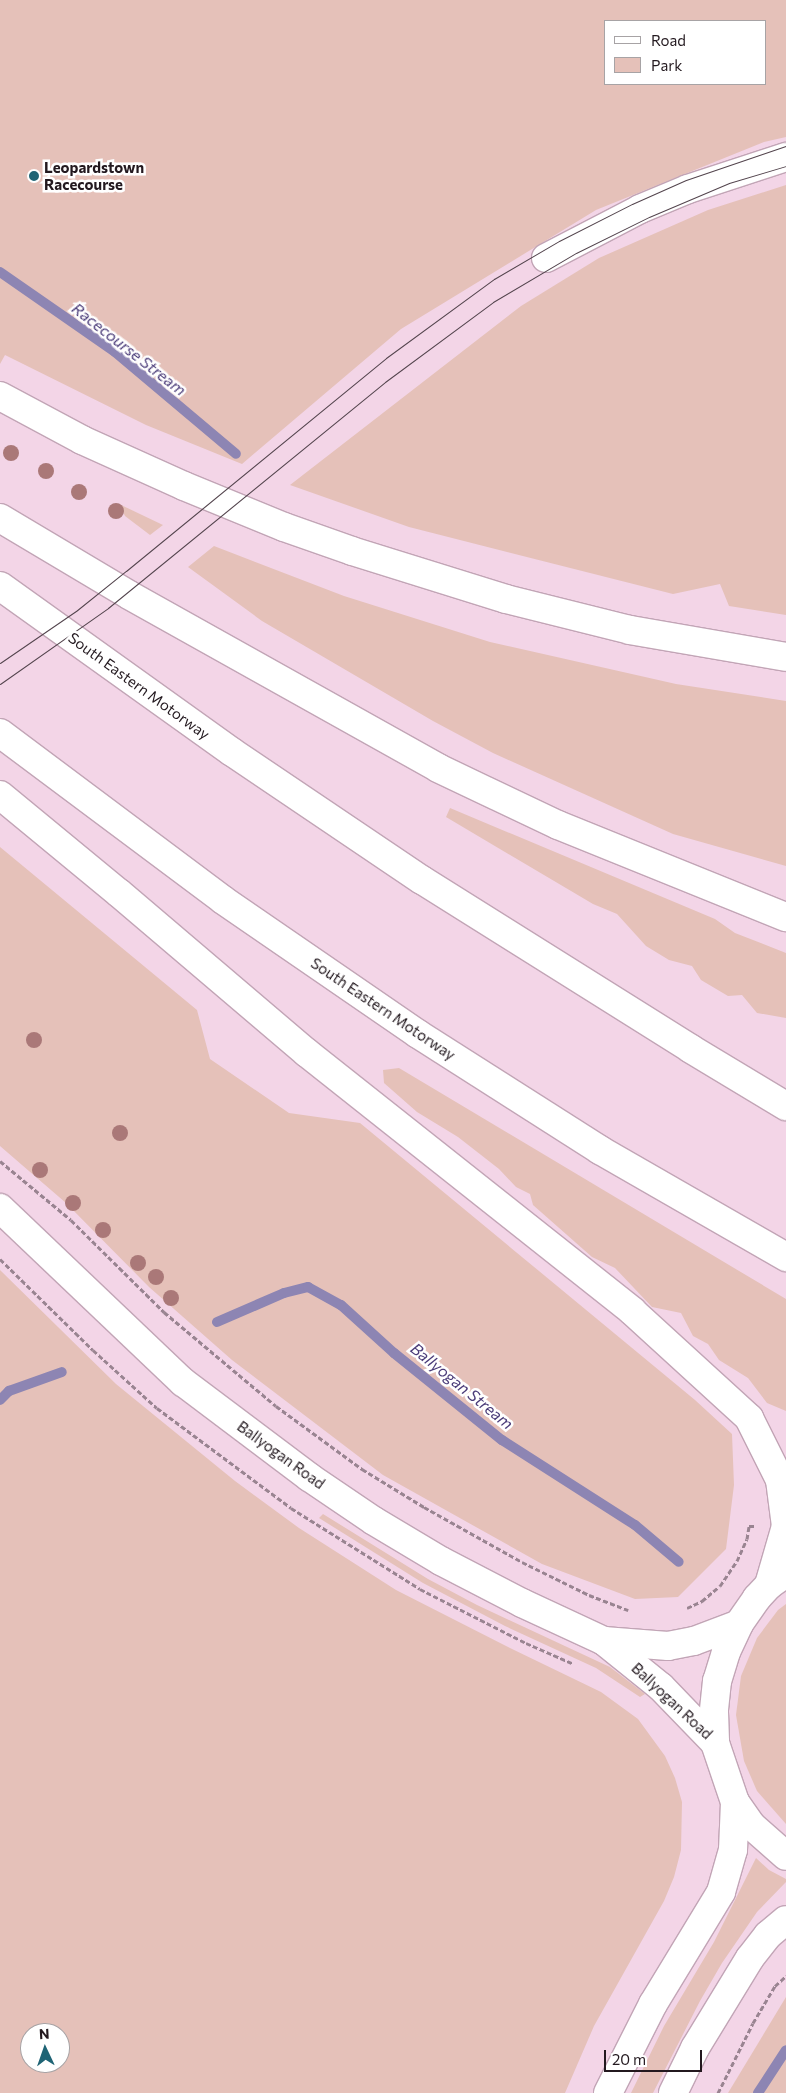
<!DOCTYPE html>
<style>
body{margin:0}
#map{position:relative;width:786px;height:2093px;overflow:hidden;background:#f3d5e7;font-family:Commissioner,sans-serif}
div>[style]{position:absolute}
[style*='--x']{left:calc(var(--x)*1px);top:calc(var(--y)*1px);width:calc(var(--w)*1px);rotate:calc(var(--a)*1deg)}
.green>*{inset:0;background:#e5c1b9}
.stream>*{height:10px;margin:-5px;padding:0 5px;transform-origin:5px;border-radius:5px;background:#8d85b3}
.path>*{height:3px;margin-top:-1.5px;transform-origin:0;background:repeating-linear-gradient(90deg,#998491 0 5px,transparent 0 7.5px)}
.roads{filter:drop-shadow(1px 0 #c2a5b6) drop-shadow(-1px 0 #c2a5b6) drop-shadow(0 1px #c2a5b6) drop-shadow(0 -1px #c2a5b6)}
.minor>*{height:28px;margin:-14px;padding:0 14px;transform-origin:14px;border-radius:14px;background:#fff}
.major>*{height:28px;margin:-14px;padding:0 14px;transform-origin:14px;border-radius:14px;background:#fff}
.highway>*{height:28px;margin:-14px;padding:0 14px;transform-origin:14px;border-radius:14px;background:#fff}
.tram>*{height:1px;margin:-0.5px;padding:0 0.5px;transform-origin:0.5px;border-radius:0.5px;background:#53444d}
.trees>*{width:16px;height:16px;margin:-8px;border-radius:50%;background:#aa7878}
.dots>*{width:14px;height:14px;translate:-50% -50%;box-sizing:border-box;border:2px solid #fff;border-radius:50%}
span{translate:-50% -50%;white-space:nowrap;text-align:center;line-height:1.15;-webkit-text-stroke:5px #fff;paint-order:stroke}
.poi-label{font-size:15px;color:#23191f;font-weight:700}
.left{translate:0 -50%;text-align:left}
.street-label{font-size:15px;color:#23191f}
.water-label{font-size:16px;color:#4b3c79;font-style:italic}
.legend{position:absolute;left:604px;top:20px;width:162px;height:65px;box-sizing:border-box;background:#fff;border:1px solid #a7a3a5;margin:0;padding:6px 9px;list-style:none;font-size:15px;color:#23191f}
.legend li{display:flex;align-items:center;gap:10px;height:25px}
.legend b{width:25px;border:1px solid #a7a3a5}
.north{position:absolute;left:20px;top:2023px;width:50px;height:50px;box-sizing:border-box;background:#fff;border:1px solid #a7a3a5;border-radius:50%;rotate:357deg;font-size:14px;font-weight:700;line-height:20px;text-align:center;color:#23191f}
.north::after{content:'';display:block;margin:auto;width:18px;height:22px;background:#1f6475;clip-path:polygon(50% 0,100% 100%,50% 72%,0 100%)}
.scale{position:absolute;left:604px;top:2050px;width:98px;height:22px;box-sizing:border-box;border:2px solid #23191f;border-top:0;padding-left:6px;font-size:15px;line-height:18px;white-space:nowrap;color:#23191f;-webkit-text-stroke:4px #fff;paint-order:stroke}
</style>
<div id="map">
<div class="green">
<i style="clip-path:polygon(evenodd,0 0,786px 0,786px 137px,764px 142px,596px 210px,401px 329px,242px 464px,146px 425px,5px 355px,0 364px,0 0,605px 21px,765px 21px,765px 84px,605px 84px,605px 21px)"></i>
<i style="clip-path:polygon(786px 185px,786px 615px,729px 606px,720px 584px,673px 594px,409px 527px,290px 485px,521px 306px,599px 258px,708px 210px)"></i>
<i style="clip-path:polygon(119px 504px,163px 525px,150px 535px,125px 516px)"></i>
<i style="clip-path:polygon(214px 546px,344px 596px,490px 642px,676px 684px,786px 701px,786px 866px,673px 834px,493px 753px,433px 721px,262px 621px,188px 567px)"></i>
<i style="clip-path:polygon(450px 808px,715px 919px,735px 933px,786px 953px,786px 1018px,757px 1013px,742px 995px,728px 996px,701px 980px,692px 966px,669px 960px,646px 946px,617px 914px,593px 904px,446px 817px)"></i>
<i style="clip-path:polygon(0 847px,197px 1010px,210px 1059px,289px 1113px,360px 1123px,695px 1400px,732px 1434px,734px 1485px,726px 1549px,678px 1597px,635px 1599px,542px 1564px,383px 1475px,232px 1360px,149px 1287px,66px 1203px,0 1146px)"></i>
<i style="clip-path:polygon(399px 1068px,786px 1299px,786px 1411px,767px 1403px,748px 1378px,719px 1360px,708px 1344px,693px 1336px,681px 1313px,652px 1307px,615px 1268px,592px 1257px,533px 1205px,530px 1194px,516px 1187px,499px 1169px,458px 1137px,417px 1112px,384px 1083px,383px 1070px)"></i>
<i style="clip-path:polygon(evenodd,0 1270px,116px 1384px,235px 1481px,299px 1528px,396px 1590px,510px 1648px,601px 1692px,638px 1719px,665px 1756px,675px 1778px,682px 1802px,681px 1850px,674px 1877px,664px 1901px,594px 2026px,565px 2093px,0 2093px,0 1270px,30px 2033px,60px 2033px,60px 2063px,30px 2063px,30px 2033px)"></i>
<i style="clip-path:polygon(323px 1514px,428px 1579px,477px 1605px,610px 1667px,645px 1694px,640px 1697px,596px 1668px,505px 1626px,423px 1583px,319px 1518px)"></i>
<i style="clip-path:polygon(786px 1604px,786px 1824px,757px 1791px,744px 1761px,736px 1715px,741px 1676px,757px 1638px,778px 1610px)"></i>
<i style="clip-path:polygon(756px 1858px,769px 1870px,786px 1879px,786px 1882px,757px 1912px,722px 1963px,700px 2001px,653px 2093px,631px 2093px,664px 2026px,714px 1942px)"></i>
<i style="clip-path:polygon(786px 1997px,786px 2093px,728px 2093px)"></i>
</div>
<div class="stream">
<i style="--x:0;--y:272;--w:140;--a:34.8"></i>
<i style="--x:115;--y:352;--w:158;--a:40.1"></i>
<i style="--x:217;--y:1322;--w:73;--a:-23.4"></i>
<i style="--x:284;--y:1293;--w:25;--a:-14"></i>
<i style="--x:308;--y:1287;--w:38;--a:29"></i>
<i style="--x:341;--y:1305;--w:72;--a:42.2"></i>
<i style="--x:394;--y:1353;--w:139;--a:38.9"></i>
<i style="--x:502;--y:1440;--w:158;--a:32.6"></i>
<i style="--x:635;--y:1525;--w:57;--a:40.1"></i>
<i style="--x:0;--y:1400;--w:13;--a:-45"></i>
<i style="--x:9;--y:1391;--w:56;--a:-19.7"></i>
<i style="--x:758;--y:2093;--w:51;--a:-56.9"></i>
</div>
<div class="path">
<i style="--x:0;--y:1161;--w:92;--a:39.7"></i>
<i style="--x:71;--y:1220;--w:131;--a:44.7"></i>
<i style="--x:164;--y:1312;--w:146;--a:40"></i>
<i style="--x:276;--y:1406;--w:107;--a:36.2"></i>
<i style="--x:362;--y:1469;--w:73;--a:31.5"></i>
<i style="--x:424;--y:1507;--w:112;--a:29.3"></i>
<i style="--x:522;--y:1562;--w:75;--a:26.2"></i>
<i style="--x:589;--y:1595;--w:42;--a:21"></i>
<i style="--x:0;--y:1259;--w:130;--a:44.4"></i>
<i style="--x:93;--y:1350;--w:86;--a:42.2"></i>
<i style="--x:157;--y:1408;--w:167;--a:36.7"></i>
<i style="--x:291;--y:1508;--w:152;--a:32.1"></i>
<i style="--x:420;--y:1589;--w:119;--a:27"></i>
<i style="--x:526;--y:1643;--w:52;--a:23.6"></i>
<i style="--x:687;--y:1608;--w:17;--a:-25"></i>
<i style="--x:702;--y:1601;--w:23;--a:-40"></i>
<i style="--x:720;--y:1586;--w:30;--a:-56"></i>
<i style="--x:737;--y:1561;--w:24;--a:-66"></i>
<i style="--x:747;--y:1539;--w:13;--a:-81"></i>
<i style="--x:749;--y:1526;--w:6;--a:0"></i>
<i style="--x:718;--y:2093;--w:78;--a:-63.4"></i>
<i style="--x:753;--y:2023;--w:43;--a:-59.3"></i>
<i style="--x:775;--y:1986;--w:15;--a:-42"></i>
</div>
<div class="roads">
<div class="minor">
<i style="--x:546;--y:258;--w:106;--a:-27.5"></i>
<i style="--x:640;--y:209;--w:52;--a:-22.6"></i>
<i style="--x:688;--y:189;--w:103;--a:-18.1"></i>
<i style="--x:0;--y:396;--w:93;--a:28.2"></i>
<i style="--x:82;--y:440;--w:112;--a:24.3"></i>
<i style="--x:184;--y:486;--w:108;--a:22.3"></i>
<i style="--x:284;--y:527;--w:72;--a:19.4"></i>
<i style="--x:352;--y:551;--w:161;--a:17.3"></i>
<i style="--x:506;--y:599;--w:128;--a:14"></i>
<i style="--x:630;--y:630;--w:158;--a:9.8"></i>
<i style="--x:0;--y:1208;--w:253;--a:43.6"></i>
<i style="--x:183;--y:1382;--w:158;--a:37"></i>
<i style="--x:309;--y:1477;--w:78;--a:34.1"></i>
<i style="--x:374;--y:1521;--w:78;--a:30.8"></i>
<i style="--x:441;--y:1561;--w:91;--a:27.4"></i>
<i style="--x:522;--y:1603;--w:90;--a:24.9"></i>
<i style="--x:604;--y:1641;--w:73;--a:38.9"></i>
<i style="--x:661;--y:1687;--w:78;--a:46"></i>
<i style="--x:604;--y:1641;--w:64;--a:4.5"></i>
<i style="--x:668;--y:1646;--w:26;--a:-11"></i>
<i style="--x:694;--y:1641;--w:48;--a:-20.7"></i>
</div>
<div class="major">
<i style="--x:786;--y:1573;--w:21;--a:145"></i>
<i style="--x:769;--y:1585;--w:18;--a:133"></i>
<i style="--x:757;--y:1598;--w:32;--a:125"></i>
<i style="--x:739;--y:1624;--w:31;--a:115"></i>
<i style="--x:726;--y:1652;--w:30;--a:107"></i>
<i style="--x:717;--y:1681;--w:31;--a:96"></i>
<i style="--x:714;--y:1712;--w:31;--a:88"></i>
<i style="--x:715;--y:1743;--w:62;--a:71.3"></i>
<i style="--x:735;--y:1802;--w:29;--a:55"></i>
<i style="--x:752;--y:1826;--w:45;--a:41.4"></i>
<i style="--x:608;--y:2093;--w:100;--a:-63.2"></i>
<i style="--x:653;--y:2004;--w:131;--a:-58.7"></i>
<i style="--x:721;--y:1892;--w:44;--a:-74.1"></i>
<i style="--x:733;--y:1850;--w:48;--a:-87.6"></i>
<i style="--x:673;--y:2093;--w:50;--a:-63.9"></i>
<i style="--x:695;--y:2048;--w:105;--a:-58.6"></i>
<i style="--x:750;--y:1958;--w:29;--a:-52"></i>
<i style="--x:768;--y:1935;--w:23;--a:-40"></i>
</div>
<div class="highway">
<i style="--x:0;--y:518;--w:150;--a:30.8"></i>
<i style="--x:129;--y:595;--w:354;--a:29.2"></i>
<i style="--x:438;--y:768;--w:133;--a:25.4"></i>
<i style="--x:558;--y:825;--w:246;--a:22"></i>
<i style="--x:0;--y:586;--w:285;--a:35.6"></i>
<i style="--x:232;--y:752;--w:229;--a:34"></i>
<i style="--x:422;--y:880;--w:318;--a:32.1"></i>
<i style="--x:691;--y:1049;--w:111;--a:31"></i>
<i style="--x:0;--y:733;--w:279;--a:36.8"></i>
<i style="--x:223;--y:900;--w:237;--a:34.5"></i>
<i style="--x:418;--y:1034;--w:216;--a:32.5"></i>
<i style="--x:600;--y:1150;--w:215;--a:29.9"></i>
<i style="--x:0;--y:795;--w:154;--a:39.5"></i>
<i style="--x:119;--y:893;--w:247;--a:40.4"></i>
<i style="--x:307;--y:1053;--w:415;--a:38.4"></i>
<i style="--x:632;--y:1311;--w:159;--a:42.4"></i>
<i style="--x:749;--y:1418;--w:69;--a:63.4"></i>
<i style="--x:780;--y:1480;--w:46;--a:82.6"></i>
<i style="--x:769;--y:1585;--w:61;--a:-73.9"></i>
</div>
</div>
<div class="tram">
<i style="--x:0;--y:663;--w:92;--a:-34.4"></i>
<i style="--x:76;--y:611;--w:64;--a:-38.7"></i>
<i style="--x:126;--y:571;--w:336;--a:-39.3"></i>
<i style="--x:386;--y:358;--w:134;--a:-36.2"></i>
<i style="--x:494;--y:279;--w:75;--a:-30.3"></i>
<i style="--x:559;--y:241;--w:82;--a:-26.9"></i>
<i style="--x:632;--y:204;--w:59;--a:-24"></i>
<i style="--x:686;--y:180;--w:106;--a:-18.8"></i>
<i style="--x:0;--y:684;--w:132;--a:-35.1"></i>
<i style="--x:108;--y:608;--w:357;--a:-39.2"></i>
<i style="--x:385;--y:382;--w:134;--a:-36.5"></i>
<i style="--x:493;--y:302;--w:96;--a:-30.6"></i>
<i style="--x:576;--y:253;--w:81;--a:-26.3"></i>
<i style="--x:649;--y:217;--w:87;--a:-23"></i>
<i style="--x:729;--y:183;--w:59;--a:-16.6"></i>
</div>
<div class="trees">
<i style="left:11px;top:453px"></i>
<i style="left:46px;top:471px"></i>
<i style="left:79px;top:492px"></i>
<i style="left:116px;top:511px"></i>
<i style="left:34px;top:1040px"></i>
<i style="left:120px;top:1133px"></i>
<i style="left:40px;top:1170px"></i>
<i style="left:73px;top:1203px"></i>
<i style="left:103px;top:1230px"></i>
<i style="left:138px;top:1263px"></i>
<i style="left:156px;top:1277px"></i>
<i style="left:171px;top:1298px"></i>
</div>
<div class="dots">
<i style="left:34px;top:176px;background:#1f6475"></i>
</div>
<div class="poi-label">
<span class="left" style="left:44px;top:176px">Leopardstown<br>Racecourse</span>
</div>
<div class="street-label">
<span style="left:139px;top:686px;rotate:36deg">South Eastern Motorway</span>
<span style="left:383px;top:1009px;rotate:34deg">South Eastern Motorway</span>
<span style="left:281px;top:1455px;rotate:36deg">Ballyogan Road</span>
<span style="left:672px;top:1701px;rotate:43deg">Ballyogan Road</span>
</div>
<div class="water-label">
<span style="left:129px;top:349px;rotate:38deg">Racecourse Stream</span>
<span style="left:462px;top:1386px;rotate:39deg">Ballyogan Stream</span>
</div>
<ul class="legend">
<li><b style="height:6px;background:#fff"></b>Road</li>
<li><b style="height:14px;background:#e5c1b9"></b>Park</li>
</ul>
<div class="north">N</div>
<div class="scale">20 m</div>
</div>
